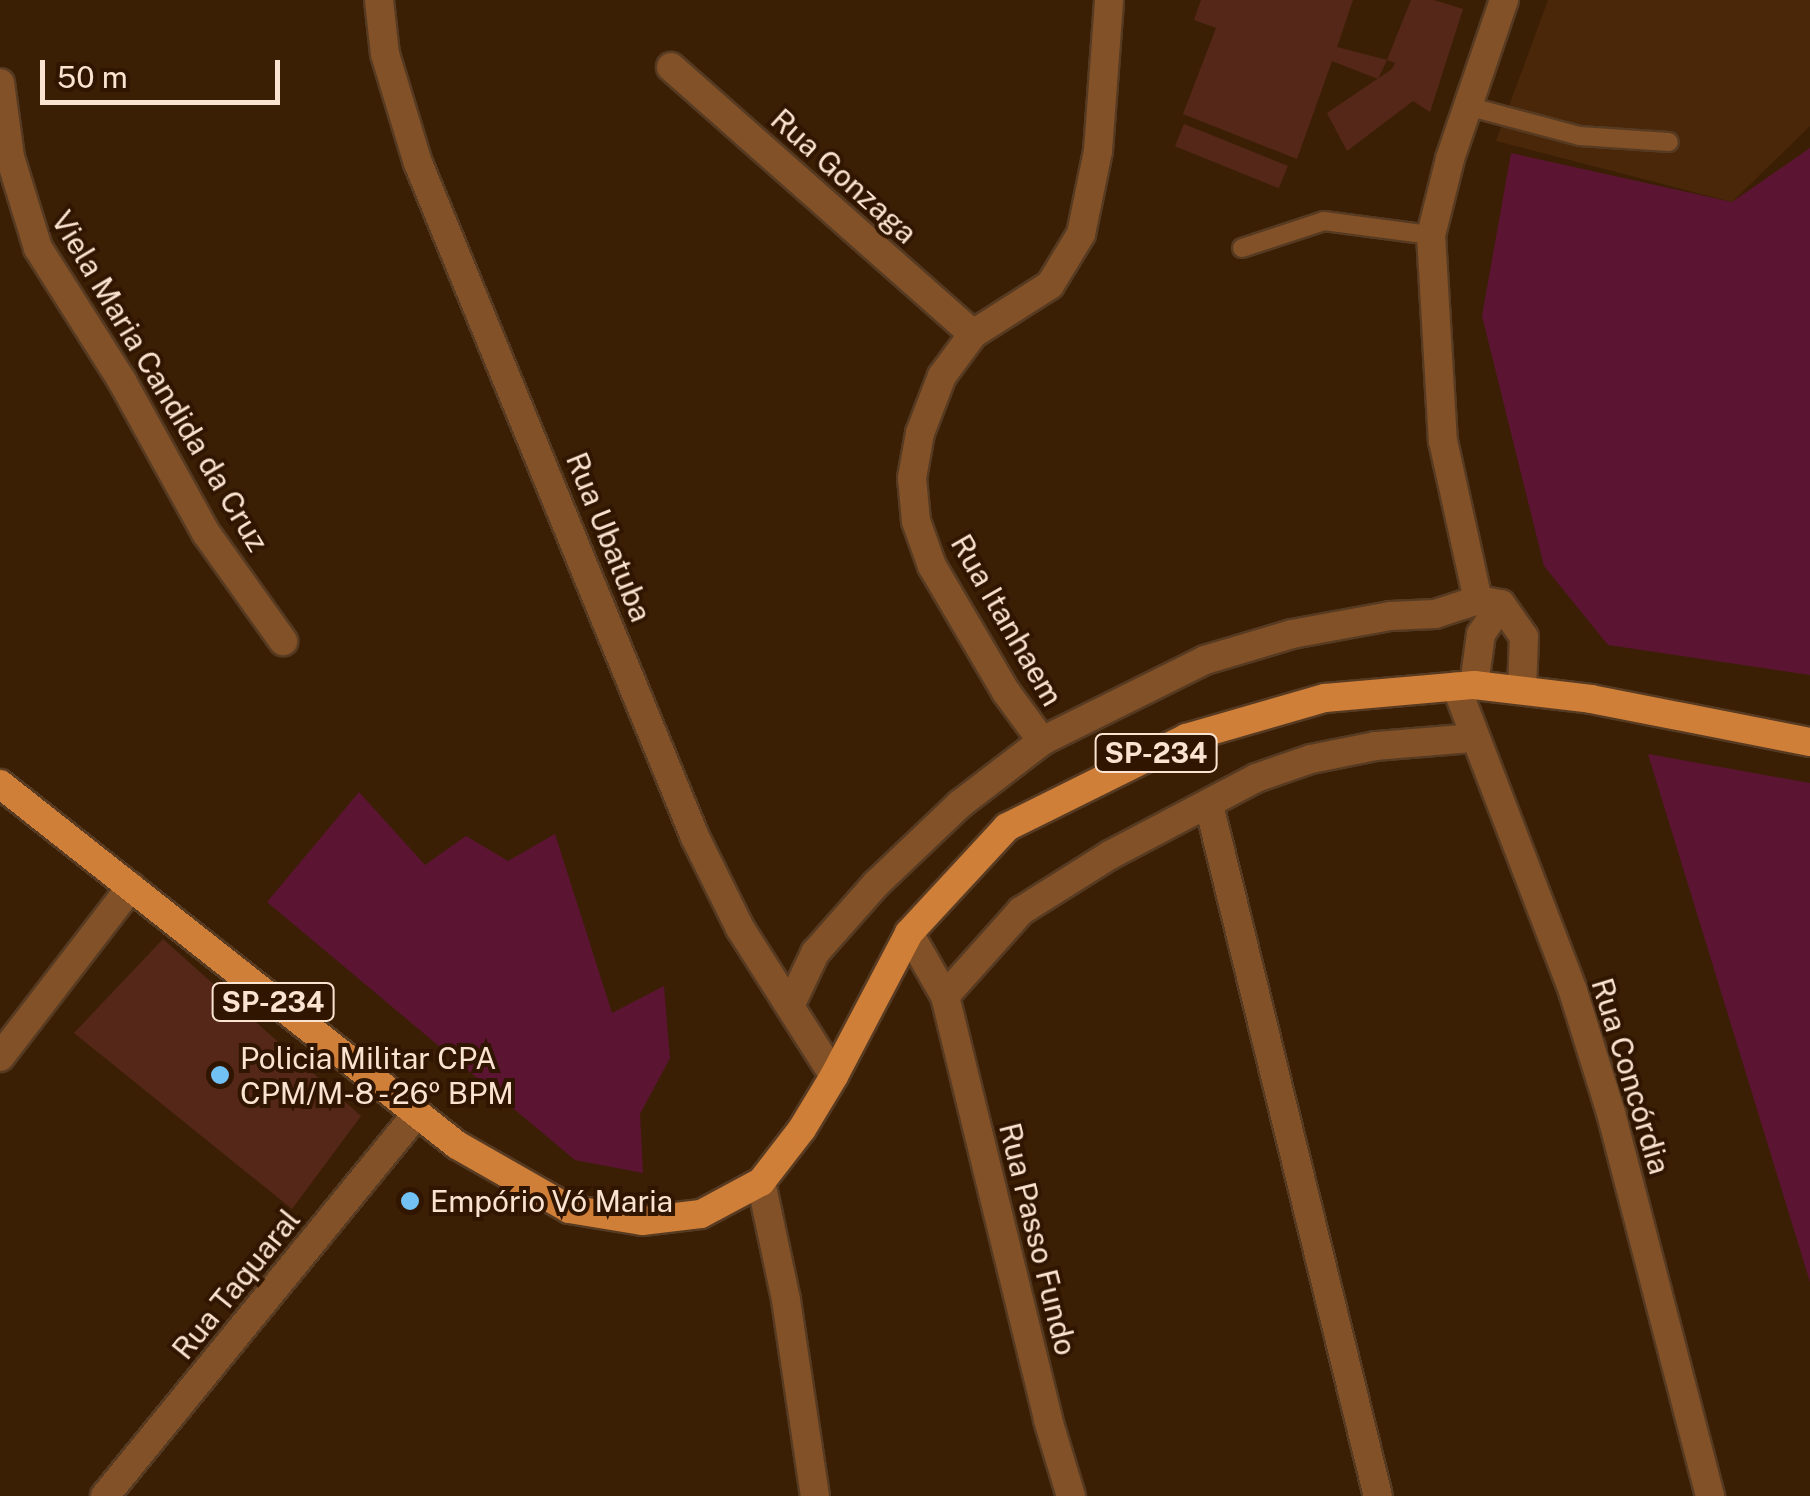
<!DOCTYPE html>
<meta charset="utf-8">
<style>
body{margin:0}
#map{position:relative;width:1810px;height:1496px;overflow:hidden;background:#3b1f05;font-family:"Public Sans",sans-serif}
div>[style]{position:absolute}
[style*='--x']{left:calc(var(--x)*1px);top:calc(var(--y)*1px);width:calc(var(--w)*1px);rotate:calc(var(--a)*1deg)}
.built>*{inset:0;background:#492708}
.green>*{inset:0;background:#5b1533}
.building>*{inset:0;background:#552718;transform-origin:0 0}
.roads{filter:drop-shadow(2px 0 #563a22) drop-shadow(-2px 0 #563a22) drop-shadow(0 2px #563a22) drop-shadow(0 -2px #563a22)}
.service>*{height:18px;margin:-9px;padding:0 9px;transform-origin:9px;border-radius:9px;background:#825127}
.minor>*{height:28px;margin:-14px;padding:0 14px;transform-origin:14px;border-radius:14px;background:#825127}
.primary>*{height:28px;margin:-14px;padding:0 14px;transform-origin:14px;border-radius:14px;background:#d07f38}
.dots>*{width:28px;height:28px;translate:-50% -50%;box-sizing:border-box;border:5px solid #301500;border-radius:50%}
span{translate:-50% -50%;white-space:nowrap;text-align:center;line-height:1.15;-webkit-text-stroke:8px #301500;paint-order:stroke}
.shield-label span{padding:2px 8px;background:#301500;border:2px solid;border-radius:8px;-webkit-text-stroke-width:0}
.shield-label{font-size:28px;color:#fbe3d1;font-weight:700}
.street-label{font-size:30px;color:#fbe3d1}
.poi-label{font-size:30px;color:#fbe3d1}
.left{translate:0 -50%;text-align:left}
.scale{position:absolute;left:40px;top:60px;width:240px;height:45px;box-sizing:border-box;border:5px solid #fbe3d1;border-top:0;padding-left:12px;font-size:30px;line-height:35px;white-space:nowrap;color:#fbe3d1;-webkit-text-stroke:8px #301500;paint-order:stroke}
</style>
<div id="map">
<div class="built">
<i style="clip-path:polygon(1548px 0,1810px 0,1810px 126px,1732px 202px,1496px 141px)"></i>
</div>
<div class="green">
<i style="clip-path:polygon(1810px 148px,1810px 675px,1608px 645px,1544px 566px,1482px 316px,1511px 153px,1732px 202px)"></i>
<i style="clip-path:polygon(1648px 754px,1810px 783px,1810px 1282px)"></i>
<i style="clip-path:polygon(359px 792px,425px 865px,466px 836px,508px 861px,555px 834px,612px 1013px,664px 986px,670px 1058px,640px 1114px,643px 1173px,575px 1160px,267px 902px)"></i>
</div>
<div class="building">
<i style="clip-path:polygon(1201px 0,1353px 0,1337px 47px,1387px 60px,1378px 79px,1332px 61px,1297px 159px,1183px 114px,1216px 28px,1194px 20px)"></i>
<i style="clip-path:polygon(1411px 0,1434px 0,1463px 9px,1430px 112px,1413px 101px,1347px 151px,1327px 113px,1392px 69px,1395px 63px,1387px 60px)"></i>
<i style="left:1184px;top:124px;width:112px;height:24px;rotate:22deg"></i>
<i style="clip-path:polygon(163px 939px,361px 1116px,292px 1209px,74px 1033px)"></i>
</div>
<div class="roads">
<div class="service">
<i style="--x:1467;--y:106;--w:117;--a:14.9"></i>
<i style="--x:1580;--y:136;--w:89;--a:3.9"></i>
<i style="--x:1242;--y:248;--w:86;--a:-18.2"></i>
<i style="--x:1324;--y:221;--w:108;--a:7.5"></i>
</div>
<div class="minor">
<i style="--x:379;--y:0;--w:54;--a:83.7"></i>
<i style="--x:385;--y:54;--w:114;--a:73.2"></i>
<i style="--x:418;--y:163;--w:729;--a:67.66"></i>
<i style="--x:695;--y:837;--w:102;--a:63.7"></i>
<i style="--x:740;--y:928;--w:175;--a:57.6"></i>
<i style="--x:1504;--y:0;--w:168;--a:108.8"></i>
<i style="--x:1450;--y:159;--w:78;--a:104"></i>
<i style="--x:1431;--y:235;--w:206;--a:86.7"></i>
<i style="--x:1443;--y:441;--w:163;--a:77.6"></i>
<i style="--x:1478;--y:600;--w:23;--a:10"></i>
<i style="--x:1501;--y:604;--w:40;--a:55.1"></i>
<i style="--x:1524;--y:637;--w:51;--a:92.2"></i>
<i style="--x:671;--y:67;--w:403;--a:41.5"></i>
<i style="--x:0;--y:83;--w:75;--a:82.3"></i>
<i style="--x:10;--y:157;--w:95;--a:72.9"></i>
<i style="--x:38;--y:248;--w:157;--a:57.7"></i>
<i style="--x:122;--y:381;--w:174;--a:61.1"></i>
<i style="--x:206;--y:533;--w:133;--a:54.5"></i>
<i style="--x:1474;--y:685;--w:51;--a:-82.2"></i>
<i style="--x:1481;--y:634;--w:36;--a:-56"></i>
<i style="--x:1456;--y:686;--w:327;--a:69"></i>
<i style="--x:1573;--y:991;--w:128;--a:72.7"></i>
<i style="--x:1611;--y:1113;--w:396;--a:75.5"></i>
<i style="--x:1042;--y:741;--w:61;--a:-126.3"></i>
<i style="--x:1006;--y:692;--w:146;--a:-120.4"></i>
<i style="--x:932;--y:566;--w:48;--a:-109.6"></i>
<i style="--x:916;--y:521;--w:43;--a:-95.3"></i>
<i style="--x:912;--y:478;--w:46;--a:-79.9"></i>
<i style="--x:920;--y:433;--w:61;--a:-68.9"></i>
<i style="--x:942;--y:376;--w:52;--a:-53.6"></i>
<i style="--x:973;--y:334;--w:91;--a:-32.5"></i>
<i style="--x:1050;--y:285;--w:60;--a:-58.7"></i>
<i style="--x:1081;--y:234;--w:85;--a:-78.4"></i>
<i style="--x:1098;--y:151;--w:151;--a:-85.8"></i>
<i style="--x:1209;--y:805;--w:711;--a:76.26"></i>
<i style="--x:909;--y:933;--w:73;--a:60.3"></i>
<i style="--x:945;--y:996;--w:436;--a:76.3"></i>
<i style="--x:1048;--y:1420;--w:79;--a:73.2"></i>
<i style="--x:945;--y:996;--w:114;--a:-48.2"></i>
<i style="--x:1021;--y:911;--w:105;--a:-32.2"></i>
<i style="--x:1110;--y:855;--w:165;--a:-27.8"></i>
<i style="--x:1256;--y:778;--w:58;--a:-19.1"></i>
<i style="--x:1311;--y:759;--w:66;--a:-11.3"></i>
<i style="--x:1376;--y:746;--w:97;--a:-4.7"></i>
<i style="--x:790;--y:1006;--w:59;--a:-64.7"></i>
<i style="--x:815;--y:953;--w:92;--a:-48.5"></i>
<i style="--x:876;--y:884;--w:116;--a:-43.6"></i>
<i style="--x:960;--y:804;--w:103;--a:-37.5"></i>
<i style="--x:1042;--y:741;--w:182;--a:-26.4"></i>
<i style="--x:1205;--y:660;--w:91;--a:-16.6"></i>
<i style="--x:1292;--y:634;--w:100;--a:-10.4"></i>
<i style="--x:1390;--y:616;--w:45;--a:-2.5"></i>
<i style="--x:1435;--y:614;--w:45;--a:-18"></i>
<i style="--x:0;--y:1057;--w:215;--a:-52.4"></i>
<i style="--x:761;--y:1182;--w:121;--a:78"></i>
<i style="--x:786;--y:1300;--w:198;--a:81.6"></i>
<i style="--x:105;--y:1496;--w:494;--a:-50.8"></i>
</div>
<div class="primary">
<i style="--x:0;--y:784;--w:582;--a:38.31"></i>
<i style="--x:457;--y:1145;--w:129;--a:29.7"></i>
<i style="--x:569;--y:1209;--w:74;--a:9.3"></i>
<i style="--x:642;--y:1221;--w:59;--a:-6.8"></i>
<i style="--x:701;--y:1214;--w:68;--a:-28.1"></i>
<i style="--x:761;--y:1182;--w:67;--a:-52.3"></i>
<i style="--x:802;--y:1129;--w:62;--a:-58.9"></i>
<i style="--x:834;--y:1076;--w:161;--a:-62.3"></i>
<i style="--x:909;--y:933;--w:144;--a:-47.2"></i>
<i style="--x:1007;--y:827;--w:200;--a:-26.4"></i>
<i style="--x:1186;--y:738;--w:145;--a:-16.1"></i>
<i style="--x:1325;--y:698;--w:150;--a:-5"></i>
<i style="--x:1474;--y:685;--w:118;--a:6.8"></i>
<i style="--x:1591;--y:699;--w:223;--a:11.1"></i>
</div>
</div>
<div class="dots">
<i style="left:220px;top:1075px;background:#71c1f5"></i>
<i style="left:410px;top:1201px;background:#71c1f5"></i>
</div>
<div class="shield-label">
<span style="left:1156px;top:753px">SP-234</span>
<span style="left:273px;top:1002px">SP-234</span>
</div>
<div class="street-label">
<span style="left:844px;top:176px;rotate:42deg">Rua Gonzaga</span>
<span style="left:160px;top:381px;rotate:59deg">Viela Maria Candida da Cruz</span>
<span style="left:609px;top:537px;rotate:68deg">Rua Ubatuba</span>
<span style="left:1007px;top:620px;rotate:60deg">Rua Itanhaem</span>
<span style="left:1631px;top:1076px;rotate:73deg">Rua Concórdia</span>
<span style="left:1038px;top:1239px;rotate:76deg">Rua Passo Fundo</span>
<span style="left:236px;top:1284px;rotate:-51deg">Rua Taquaral</span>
</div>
<div class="poi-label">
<span class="left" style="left:240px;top:1075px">Policia Militar CPA<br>CPM/M-8 - 26º BPM</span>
<span class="left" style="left:430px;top:1201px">Empório Vó Maria</span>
</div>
<div class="scale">50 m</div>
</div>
